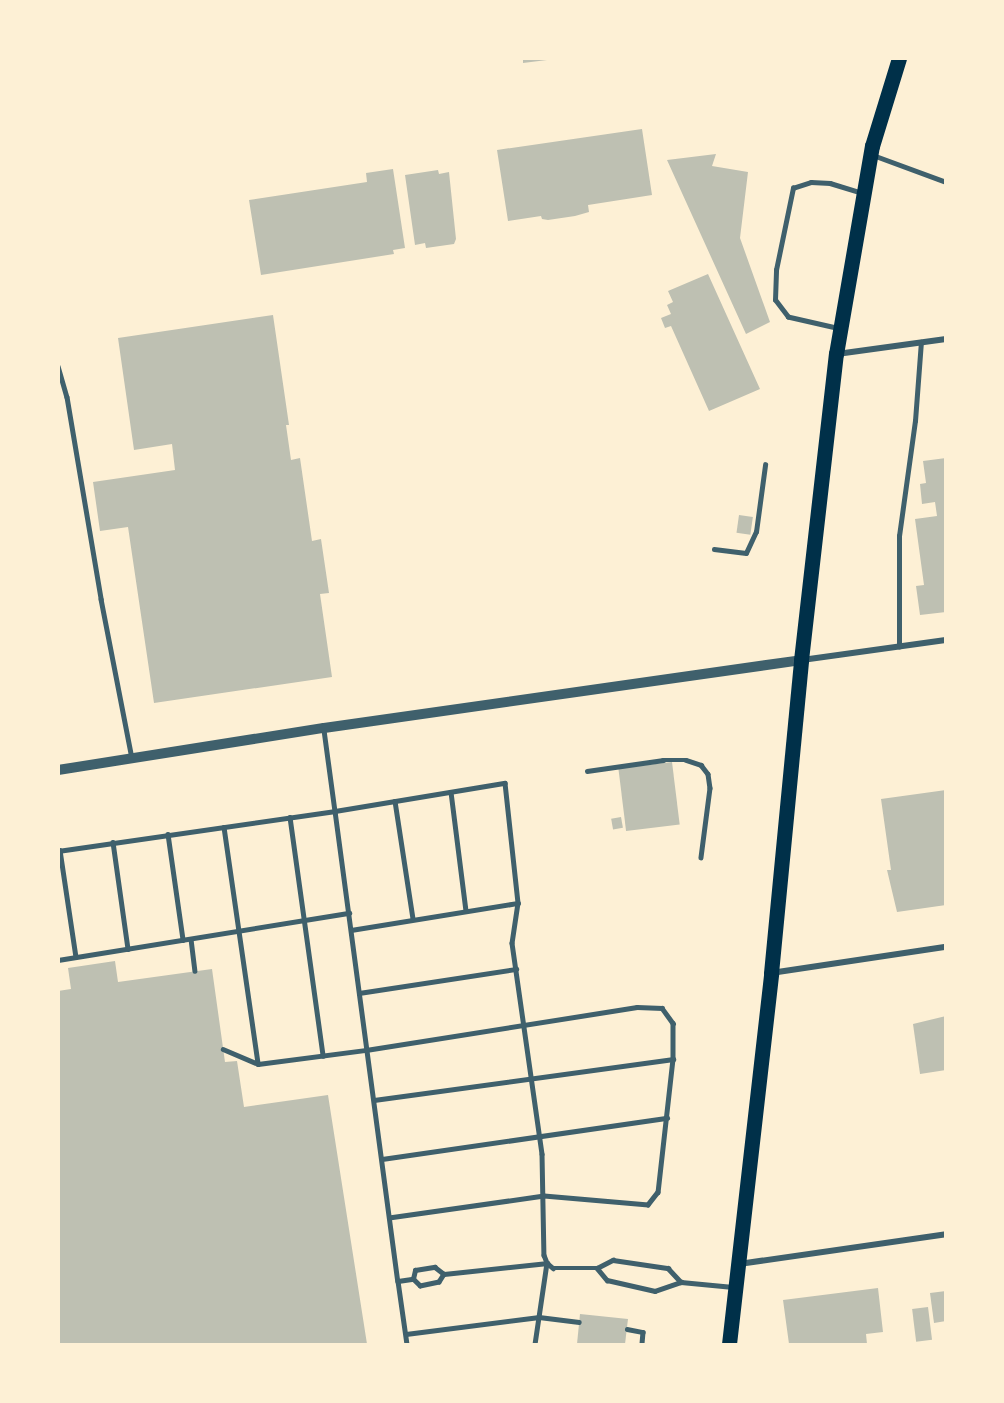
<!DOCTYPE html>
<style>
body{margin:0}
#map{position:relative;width:1004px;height:1403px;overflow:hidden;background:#fdf0d5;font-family:"Exo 2",sans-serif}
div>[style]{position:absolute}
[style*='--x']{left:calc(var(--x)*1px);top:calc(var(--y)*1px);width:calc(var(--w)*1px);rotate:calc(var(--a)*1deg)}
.building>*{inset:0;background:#bec0b2;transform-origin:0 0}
.service>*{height:4.5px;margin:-2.25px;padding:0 2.25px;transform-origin:2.25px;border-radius:2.25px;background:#3f606c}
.minor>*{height:6px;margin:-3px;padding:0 3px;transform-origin:3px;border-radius:3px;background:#3f606c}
.tertiary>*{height:10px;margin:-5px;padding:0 5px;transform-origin:5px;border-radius:5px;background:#3f606c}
.primary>*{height:15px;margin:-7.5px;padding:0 7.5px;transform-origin:7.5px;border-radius:7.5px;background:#003049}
span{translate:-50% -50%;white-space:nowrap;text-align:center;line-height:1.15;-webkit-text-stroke:6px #fdf0d5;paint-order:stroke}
.frame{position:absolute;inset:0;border:60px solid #fdf0d5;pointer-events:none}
</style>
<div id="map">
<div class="building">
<i style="clip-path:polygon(523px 58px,547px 58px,547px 60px,523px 63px)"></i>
<i style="clip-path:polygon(642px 129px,652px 195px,588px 205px,589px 212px,575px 216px,548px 220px,542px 219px,541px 216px,508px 221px,497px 150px)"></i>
<i style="clip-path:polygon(716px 154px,712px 166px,748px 172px,740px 238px,770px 322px,746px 334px,667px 160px)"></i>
<i style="clip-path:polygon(393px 169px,405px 248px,393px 250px,394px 254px,261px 275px,249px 200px,367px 182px,366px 173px)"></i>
<i style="clip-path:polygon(438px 170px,439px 174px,449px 172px,456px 239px,454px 244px,426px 248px,425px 243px,415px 245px,405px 175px)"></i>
<i style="clip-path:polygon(708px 274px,760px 389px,709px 411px,671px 326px,665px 328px,661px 318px,671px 314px,667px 305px,673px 302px,668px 291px)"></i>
<i style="clip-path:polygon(273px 315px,289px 425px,286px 425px,291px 460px,300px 458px,312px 541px,321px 539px,329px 593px,320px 594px,332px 677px,154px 703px,128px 527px,100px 531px,93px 482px,175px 470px,172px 444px,134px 450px,118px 338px)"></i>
<i style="clip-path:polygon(946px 458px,946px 612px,920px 615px,916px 586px,924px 585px,915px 519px,937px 516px,935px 502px,922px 504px,920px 484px,926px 483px,923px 461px)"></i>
<i style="left:739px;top:515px;width:14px;height:18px;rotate:8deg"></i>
<i style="left:672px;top:762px;width:63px;height:54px;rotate:83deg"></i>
<i style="clip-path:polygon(946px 790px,946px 905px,897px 912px,887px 870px,891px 870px,881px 799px)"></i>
<i style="left:621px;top:817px;width:11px;height:10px;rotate:80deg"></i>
<i style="clip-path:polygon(115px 961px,118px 982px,212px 969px,225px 1062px,237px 1061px,244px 1107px,328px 1095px,367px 1344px,58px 1344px,58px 991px,71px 989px,68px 968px)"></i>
<i style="clip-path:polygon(946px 1016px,946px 1070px,920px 1074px,913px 1024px)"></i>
<i style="clip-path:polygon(878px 1288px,883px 1332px,866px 1334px,867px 1344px,789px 1344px,783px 1300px)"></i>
<i style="clip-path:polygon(946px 1291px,946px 1321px,934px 1323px,930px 1293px)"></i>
<i style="left:928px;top:1307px;width:33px;height:16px;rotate:83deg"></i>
<i style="clip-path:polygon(580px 1314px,628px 1319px,625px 1344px,577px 1344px)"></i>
</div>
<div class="service">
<i style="--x:873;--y:155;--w:78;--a:20.3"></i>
<i style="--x:836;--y:328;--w:49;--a:-167.1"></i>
<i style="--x:788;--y:317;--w:21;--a:-127"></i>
<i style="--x:775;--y:300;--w:30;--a:-88"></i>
<i style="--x:776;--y:270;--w:84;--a:-78.3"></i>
<i style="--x:793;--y:188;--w:19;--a:-18"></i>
<i style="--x:811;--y:182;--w:19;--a:3"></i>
<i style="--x:830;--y:183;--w:34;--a:17"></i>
<i style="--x:58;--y:366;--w:32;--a:74"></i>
<i style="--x:67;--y:397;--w:205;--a:80.4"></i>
<i style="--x:101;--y:599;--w:163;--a:79"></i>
<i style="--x:714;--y:549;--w:32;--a:7"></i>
<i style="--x:746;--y:553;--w:23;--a:-65"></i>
<i style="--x:756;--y:532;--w:68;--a:-82.3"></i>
<i style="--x:899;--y:647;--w:111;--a:-90"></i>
<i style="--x:899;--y:536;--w:116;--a:-82.1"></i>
<i style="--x:915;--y:421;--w:79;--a:-85.7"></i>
<i style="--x:324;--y:730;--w:82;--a:82.3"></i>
<i style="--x:335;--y:811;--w:172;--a:-9.4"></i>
<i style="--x:505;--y:783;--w:121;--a:83.8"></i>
<i style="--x:518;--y:903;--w:40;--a:98.5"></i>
<i style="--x:512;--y:943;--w:213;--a:81.9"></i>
<i style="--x:542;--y:1154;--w:101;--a:88.9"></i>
<i style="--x:544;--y:1255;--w:9;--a:69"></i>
<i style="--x:547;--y:1263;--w:8;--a:40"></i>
<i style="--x:553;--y:1268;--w:44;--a:0"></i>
<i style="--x:597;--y:1268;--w:18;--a:-27"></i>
<i style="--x:613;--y:1260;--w:56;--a:8.3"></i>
<i style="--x:668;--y:1268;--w:19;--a:47"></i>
<i style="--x:587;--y:771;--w:77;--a:-8.2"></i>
<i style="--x:663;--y:760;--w:23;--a:0"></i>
<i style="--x:686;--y:760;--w:16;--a:18"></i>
<i style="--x:701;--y:765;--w:11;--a:52"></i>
<i style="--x:708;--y:774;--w:14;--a:82"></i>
<i style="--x:710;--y:788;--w:70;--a:97.4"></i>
<i style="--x:451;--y:792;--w:119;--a:82.8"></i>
<i style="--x:395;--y:801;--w:119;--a:81.3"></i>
<i style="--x:290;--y:817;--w:241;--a:82.1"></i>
<i style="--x:224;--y:827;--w:239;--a:81.8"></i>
<i style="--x:258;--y:1064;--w:109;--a:-7.4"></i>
<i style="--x:366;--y:1050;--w:274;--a:-9"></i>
<i style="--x:637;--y:1007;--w:25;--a:2"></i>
<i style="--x:662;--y:1008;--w:19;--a:54"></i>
<i style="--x:673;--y:1023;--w:36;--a:90"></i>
<i style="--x:673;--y:1059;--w:134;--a:96.4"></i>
<i style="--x:658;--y:1192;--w:16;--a:128"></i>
<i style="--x:648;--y:1205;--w:104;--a:-175.1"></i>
<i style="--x:544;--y:1196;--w:156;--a:171.9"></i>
<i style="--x:168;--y:834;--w:107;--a:81.9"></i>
<i style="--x:113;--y:842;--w:108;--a:82"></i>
<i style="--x:60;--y:850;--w:108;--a:81.5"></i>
<i style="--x:58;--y:851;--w:280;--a:-8.2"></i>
<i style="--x:335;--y:811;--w:474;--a:82.4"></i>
<i style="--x:398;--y:1281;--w:15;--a:-8"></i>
<i style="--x:351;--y:930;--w:169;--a:-9.2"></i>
<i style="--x:191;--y:939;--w:32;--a:83"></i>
<i style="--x:58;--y:960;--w:295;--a:-9.2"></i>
<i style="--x:359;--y:993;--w:159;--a:-8.7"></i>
<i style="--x:223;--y:1049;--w:38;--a:23"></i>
<i style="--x:374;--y:1100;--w:302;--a:-7.8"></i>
<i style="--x:382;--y:1159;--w:288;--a:-8.2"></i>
<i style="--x:435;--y:1267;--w:11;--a:38"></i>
<i style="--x:444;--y:1274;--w:9;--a:122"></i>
<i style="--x:439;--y:1282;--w:19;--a:168"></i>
<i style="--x:420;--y:1286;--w:10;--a:-135"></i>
<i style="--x:413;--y:1279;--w:9;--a:-77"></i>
<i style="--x:415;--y:1270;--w:20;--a:-9"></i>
<i style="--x:597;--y:1268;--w:16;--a:50"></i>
<i style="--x:607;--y:1280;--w:49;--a:12.9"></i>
<i style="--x:655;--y:1291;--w:28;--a:-19"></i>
<i style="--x:681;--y:1282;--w:52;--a:5.5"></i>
<i style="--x:444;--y:1274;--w:104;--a:-6.1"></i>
<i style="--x:547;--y:1263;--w:82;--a:98.4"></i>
<i style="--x:398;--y:1281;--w:64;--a:81.9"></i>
<i style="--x:627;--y:1329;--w:16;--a:11"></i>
<i style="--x:643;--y:1332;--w:12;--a:95"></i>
<i style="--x:406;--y:1334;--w:134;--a:-7.3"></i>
<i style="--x:539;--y:1317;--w:40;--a:7.1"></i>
</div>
<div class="minor">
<i style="--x:837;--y:354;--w:110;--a:-7.8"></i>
<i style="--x:802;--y:660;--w:145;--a:-7.9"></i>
<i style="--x:771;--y:973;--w:177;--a:-8.5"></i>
<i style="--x:739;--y:1264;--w:209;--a:-8.2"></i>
</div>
<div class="tertiary">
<i style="--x:58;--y:770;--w:269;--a:-9"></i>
<i style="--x:324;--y:728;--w:482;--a:-8.1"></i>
</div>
<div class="primary">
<i style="--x:729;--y:1344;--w:373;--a:-83.5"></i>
<i style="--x:771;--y:973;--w:314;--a:-84.5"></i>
<i style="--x:801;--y:660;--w:308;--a:-83.5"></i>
<i style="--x:836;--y:354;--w:211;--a:-80.2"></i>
<i style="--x:872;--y:146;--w:92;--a:-72.9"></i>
</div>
<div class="frame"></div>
</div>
